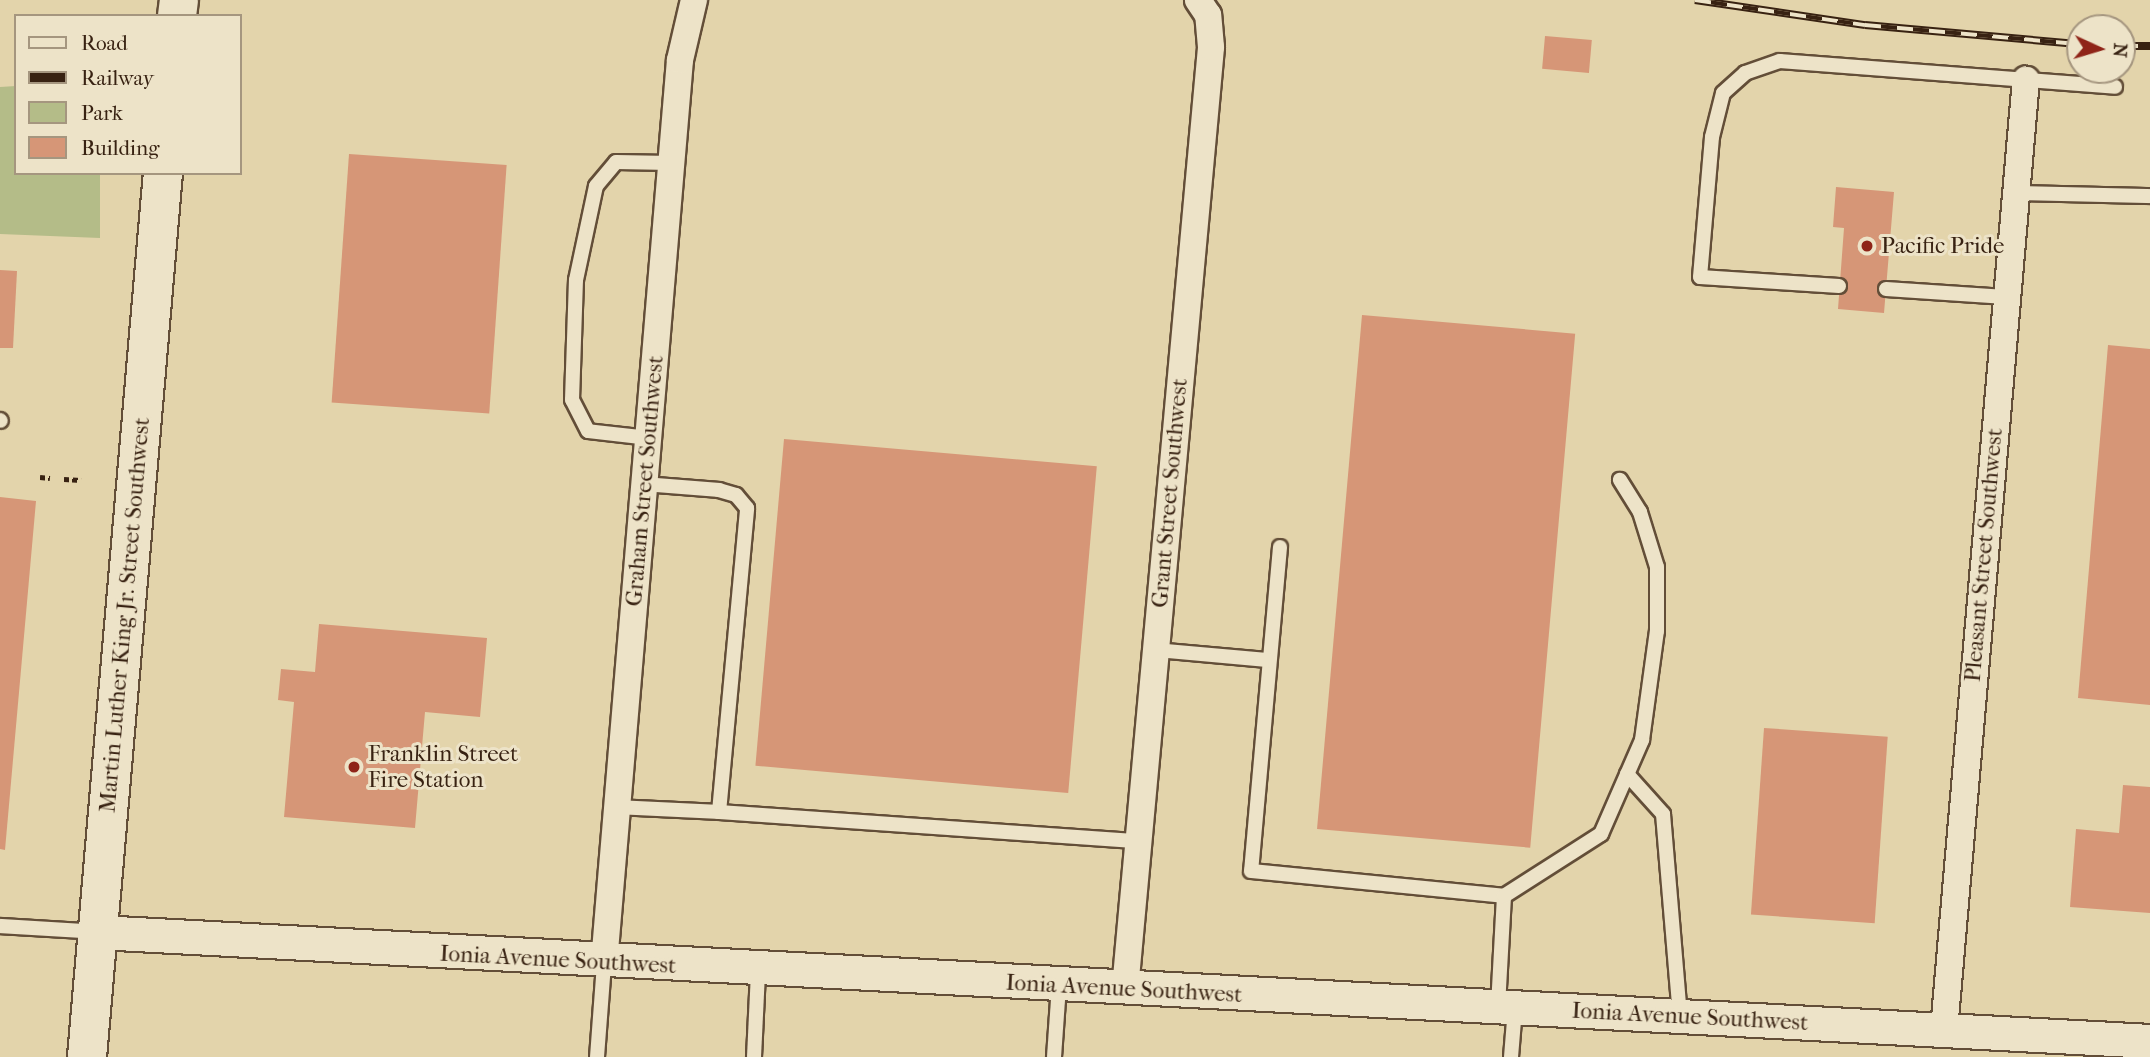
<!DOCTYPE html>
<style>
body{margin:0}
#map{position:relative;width:2150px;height:1057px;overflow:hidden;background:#e3d4ab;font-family:"IM FELL French Canon",serif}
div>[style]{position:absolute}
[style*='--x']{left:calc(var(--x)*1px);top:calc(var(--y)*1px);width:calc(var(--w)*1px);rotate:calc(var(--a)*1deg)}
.green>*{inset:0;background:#b4bc88}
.building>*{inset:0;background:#d69677;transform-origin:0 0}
.path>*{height:4.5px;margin-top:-2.25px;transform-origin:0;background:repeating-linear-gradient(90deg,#382212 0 5px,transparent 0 8.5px)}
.roads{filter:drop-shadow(2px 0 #634e38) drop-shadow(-2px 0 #634e38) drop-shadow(0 2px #634e38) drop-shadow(0 -2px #634e38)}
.service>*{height:14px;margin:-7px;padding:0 7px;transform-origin:7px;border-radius:7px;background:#ede3c8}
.minor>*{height:26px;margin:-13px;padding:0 13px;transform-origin:13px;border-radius:13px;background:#ede3c8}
.tertiary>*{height:33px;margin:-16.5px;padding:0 16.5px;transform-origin:16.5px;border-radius:16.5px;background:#ede3c8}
.secondary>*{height:38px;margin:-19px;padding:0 19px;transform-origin:19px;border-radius:19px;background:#ede3c8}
.rail>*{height:8px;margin-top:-4px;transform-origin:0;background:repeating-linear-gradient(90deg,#ede3c8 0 16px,#382212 0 32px);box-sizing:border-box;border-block:2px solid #382212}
.dots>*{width:19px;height:19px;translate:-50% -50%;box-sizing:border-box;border:4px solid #ede3c8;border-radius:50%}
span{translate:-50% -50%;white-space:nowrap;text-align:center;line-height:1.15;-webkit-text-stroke:6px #ede3c8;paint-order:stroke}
.poi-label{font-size:23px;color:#382212}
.left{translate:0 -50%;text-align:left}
.street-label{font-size:23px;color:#382212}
.legend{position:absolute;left:14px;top:14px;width:228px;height:161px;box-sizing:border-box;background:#ede3c8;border:2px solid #a5967f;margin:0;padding:9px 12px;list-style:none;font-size:21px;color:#382212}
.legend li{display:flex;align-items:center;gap:14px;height:35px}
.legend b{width:35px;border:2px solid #a5967f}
.north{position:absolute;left:2066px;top:14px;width:70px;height:70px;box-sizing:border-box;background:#ede3c8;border:2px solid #a5967f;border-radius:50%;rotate:94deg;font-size:19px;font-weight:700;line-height:28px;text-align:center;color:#382212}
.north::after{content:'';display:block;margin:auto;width:24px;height:32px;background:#8f2418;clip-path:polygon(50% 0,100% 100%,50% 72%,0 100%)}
</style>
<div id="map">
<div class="green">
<i style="clip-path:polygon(16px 86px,16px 173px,100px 173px,100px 238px,0 234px,0 87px)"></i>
</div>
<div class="building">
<i style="left:1545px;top:36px;width:47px;height:33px;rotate:5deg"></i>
<i style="left:349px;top:154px;width:158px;height:249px;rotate:4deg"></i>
<i style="clip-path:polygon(1836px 187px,1894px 192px,1884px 313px,1838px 309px,1844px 228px,1833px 227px)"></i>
<i style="clip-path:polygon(0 270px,17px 271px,13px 348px,0 348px)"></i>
<i style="left:1362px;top:315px;width:214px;height:516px;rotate:5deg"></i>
<i style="clip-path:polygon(2108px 345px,2150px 349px,2150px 705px,2078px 698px)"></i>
<i style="left:784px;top:439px;width:314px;height:328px;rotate:5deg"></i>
<i style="clip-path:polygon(0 497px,36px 501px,5px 850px,0 849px)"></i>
<i style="clip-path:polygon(319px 624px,487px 638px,480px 717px,425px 712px,415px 828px,284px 817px,294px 702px,278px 700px,281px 669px,315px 672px)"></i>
<i style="left:1764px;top:728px;width:124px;height:187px;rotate:4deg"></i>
<i style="clip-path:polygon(2123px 785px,2150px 787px,2150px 913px,2070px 907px,2076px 829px,2119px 833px)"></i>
</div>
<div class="path">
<i style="--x:40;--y:477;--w:10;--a:6"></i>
<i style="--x:64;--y:479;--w:17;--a:3"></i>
</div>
<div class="roads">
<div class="service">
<i style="--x:2015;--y:193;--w:135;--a:1.3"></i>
<i style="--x:1839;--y:286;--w:139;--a:-176.3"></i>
<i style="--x:1700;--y:277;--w:141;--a:-85.1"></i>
<i style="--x:1712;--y:137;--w:45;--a:-76"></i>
<i style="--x:1723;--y:93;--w:30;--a:-42"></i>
<i style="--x:1745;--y:73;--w:37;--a:-19"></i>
<i style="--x:1780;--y:61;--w:336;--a:4.4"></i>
<i style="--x:1886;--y:289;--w:120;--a:3.8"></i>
<i style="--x:0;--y:420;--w:1;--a:45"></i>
<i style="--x:649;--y:438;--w:61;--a:-173.5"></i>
<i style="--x:588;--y:431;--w:35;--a:-117"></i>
<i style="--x:572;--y:400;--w:120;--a:-88.1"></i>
<i style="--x:576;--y:280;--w:96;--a:-78"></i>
<i style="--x:596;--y:186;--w:31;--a:-50"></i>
<i style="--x:616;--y:162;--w:55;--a:1"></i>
<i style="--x:1280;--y:547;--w:325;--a:95.1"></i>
<i style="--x:1251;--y:871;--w:254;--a:5.6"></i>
<i style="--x:1504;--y:896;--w:111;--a:93.1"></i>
<i style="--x:1156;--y:650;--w:113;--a:5.1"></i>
<i style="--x:1627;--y:774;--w:54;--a:48"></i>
<i style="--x:1663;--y:814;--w:204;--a:85.2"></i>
<i style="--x:617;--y:807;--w:102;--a:2.8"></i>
<i style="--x:719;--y:812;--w:305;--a:-84.7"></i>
<i style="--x:747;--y:508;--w:17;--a:-130"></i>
<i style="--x:736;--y:495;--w:18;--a:-164"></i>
<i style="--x:719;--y:490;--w:75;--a:-175.4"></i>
<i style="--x:719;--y:812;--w:420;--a:4"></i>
<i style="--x:1504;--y:896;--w:115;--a:-32.6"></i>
<i style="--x:1601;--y:834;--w:103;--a:-66.4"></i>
<i style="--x:1642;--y:740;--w:110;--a:-82.2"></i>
<i style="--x:1657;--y:631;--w:64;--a:-90"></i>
<i style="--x:1657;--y:567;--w:58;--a:-107.2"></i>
<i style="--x:1640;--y:512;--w:38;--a:-122"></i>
<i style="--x:0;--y:926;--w:97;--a:3.5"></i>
<i style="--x:597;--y:1057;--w:94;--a:-85.7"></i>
<i style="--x:754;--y:1057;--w:86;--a:-87.3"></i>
<i style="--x:1054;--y:1057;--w:71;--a:-86"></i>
<i style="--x:1511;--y:1057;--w:49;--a:-85.3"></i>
</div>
<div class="minor">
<i style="--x:604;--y:963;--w:906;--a:-85.19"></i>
<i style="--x:680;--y:60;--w:62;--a:-76.9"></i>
<i style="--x:1125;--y:989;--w:946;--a:-84.78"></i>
<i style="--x:1211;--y:47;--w:32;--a:-95"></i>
<i style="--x:1208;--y:15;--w:18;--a:-124"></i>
<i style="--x:1944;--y:1030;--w:954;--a:-85.07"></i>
</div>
<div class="tertiary">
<i style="--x:98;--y:932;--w:2055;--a:3.04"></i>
</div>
<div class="secondary">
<i style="--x:177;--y:16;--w:16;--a:-83"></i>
<i style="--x:87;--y:1057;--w:887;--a:-85.09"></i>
</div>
</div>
<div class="rail">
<i style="--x:1695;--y:0;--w:172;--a:8.4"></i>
<i style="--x:1865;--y:25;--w:216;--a:5.1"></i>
<i style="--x:2122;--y:46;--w:28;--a:0"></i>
</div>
<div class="dots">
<i style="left:1867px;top:246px;background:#8f2418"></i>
<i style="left:354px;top:767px;background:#8f2418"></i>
</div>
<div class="poi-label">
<span class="left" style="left:1881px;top:246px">Pacific Pride</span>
<span class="left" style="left:368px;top:767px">Franklin Street<br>Fire Station</span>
</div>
<div class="street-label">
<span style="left:645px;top:481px;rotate:-85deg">Graham Street Southwest</span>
<span style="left:1170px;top:493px;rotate:-85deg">Grant Street Southwest</span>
<span style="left:1984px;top:555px;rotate:-85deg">Pleasant Street Southwest</span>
<span style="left:125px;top:615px;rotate:-85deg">Martin Luther King Jr. Street Southwest</span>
<span style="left:558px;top:960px;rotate:3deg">Ionia Avenue Southwest</span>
<span style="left:1124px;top:989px;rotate:3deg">Ionia Avenue Southwest</span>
<span style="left:1690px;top:1017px;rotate:3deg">Ionia Avenue Southwest</span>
</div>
<ul class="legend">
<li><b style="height:9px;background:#ede3c8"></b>Road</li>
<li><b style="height:9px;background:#382212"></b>Railway</li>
<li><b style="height:19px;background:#b4bc88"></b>Park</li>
<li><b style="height:19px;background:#d69677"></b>Building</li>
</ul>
<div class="north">N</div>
</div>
